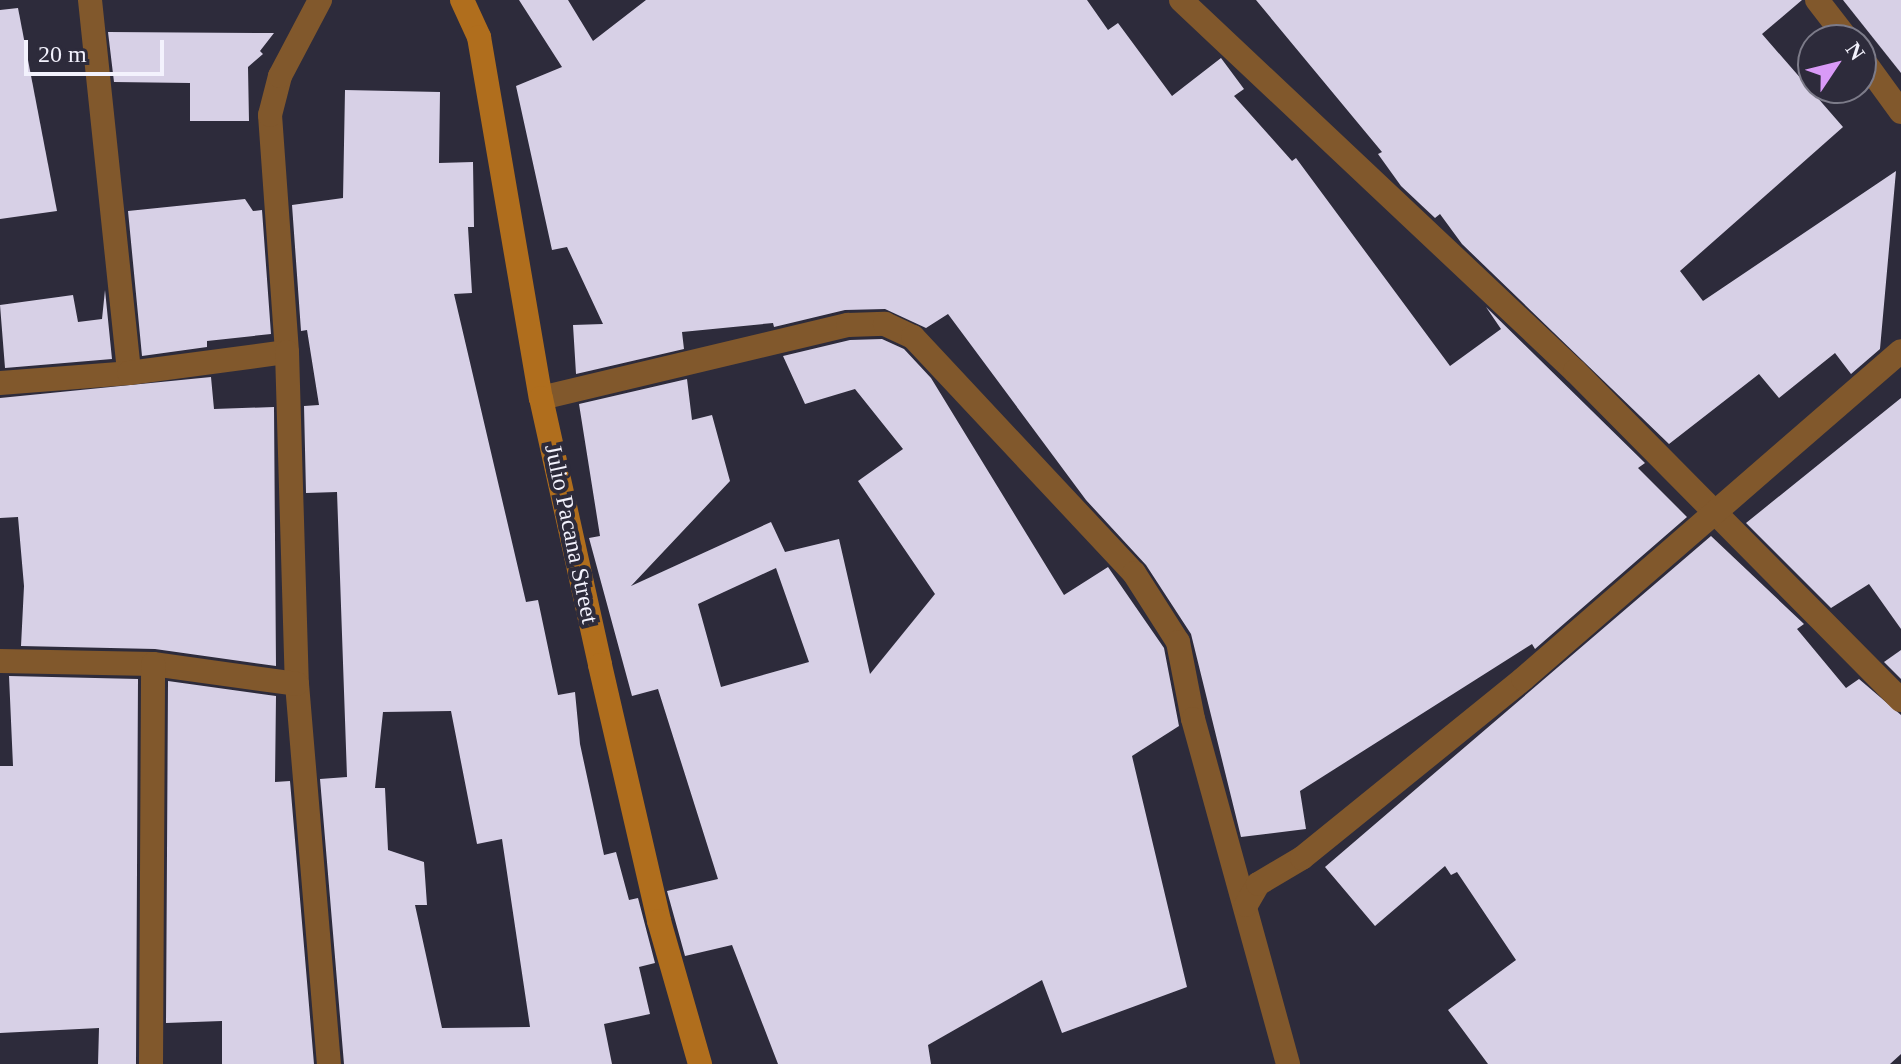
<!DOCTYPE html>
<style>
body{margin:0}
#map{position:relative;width:1901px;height:1064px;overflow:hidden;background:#2d2b3b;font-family:"Times New Roman",serif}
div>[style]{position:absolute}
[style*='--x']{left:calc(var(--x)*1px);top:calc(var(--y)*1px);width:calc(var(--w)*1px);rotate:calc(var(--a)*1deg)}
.building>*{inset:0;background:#d7d0e6}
.street>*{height:24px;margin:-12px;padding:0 12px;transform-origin:12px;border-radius:12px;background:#81582c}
.secondary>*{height:24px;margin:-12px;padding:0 12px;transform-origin:12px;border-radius:12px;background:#b06e1d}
span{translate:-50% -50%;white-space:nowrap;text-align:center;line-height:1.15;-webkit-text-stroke:8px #2d2b3b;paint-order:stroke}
.street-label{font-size:24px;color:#f3f2fd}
.north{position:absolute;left:1797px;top:24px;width:80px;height:80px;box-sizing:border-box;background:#2d2b3b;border:2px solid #7c7b89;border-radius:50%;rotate:55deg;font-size:22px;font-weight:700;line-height:32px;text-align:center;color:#f3f2fd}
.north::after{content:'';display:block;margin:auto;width:28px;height:36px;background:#d99af7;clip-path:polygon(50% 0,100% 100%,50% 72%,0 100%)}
.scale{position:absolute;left:24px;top:40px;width:140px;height:36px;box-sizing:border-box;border:4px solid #f3f2fd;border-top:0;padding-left:10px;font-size:24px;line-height:28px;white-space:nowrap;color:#f3f2fd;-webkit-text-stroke:6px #2d2b3b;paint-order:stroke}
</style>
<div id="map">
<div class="building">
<i style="clip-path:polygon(519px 0,568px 0,593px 41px,646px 0,1087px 0,1108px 30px,1118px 23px,1172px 96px,1221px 58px,1244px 89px,1234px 96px,1292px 161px,1296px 158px,1450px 366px,1501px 329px,1486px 307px,1645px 463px,1638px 468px,1687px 517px,1535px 649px,1532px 644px,1300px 791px,1306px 829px,1241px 837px,1191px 634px,1146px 565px,1086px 500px,948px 314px,926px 328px,885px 309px,845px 310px,774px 327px,773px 323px,682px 332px,684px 349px,576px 374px,573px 325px,603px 324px,567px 247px,552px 250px,516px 86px,562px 67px)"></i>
<i style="clip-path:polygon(1256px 0,1802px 0,1762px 34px,1843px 127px,1680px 271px,1703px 301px,1896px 171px,1880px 349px,1851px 374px,1835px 353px,1779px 398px,1759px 374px,1669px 444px,1462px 244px,1440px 214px,1435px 218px,1401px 186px,1378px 154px,1382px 152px)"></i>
<i style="clip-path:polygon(1843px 0,1901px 0,1901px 73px)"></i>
<i style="clip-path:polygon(18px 8px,57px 211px,0 219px,0 10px)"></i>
<i style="clip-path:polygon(108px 32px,274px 33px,260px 51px,263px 54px,248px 67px,249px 121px,190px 121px,190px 83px,114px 82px)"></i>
<i style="clip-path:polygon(evenodd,345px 90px,440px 92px,439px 163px,473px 162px,474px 227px,468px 227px,472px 293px,454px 294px,526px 602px,538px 600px,558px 695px,575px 692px,580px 744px,604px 855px,616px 852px,629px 900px,638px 898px,655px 963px,639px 967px,650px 1014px,604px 1024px,612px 1064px,344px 1064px,320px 779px,347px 777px,337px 492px,306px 493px,304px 406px,319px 405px,307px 330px,301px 331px,292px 205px,343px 198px,345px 90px,451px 711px,477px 844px,502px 839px,530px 1027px,442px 1028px,415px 905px,427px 905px,424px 862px,388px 850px,385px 788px,375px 788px,383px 712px,451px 711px)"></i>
<i style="clip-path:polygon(245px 199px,253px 211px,262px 210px,271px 334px,207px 341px,207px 347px,142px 356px,128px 211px)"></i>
<i style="clip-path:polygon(105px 290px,112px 359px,5px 368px,0 305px,73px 295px,78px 322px,102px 319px)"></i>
<i style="clip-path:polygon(evenodd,882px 339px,904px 349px,931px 378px,1064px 595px,1108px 567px,1164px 648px,1179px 726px,1132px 756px,1187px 987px,1062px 1033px,1042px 980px,928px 1045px,931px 1064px,778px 1064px,732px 945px,685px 956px,667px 891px,718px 879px,658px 689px,632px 696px,589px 538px,600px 536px,579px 404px,687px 379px,692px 420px,712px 415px,730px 481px,631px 586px,771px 522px,785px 552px,839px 539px,870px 674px,935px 594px,858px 481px,903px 449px,855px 389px,805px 404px,783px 356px,850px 340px,882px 339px,776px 568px,809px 662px,721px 687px,698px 604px,776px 568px)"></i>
<i style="clip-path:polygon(211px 377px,214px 409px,274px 407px,276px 666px,155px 649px,21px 646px,24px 586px,18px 517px,0 518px,0 398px)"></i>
<i style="clip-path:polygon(1901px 398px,1901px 629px,1869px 584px,1831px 608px,1746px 523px)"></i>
<i style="clip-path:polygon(1711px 536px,1804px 624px,1797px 629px,1846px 688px,1859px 679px,1901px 715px,1901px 1054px,1890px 1064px,1488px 1064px,1448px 1010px,1516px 960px,1457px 872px,1451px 875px,1445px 866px,1375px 926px,1325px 867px)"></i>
<i style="clip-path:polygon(1901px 650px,1901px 679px,1884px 662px)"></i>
<i style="clip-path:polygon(9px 676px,138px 679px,136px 1064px,98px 1064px,99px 1028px,0 1033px,0 766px,13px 766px)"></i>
<i style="clip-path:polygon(168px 681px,276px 696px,275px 782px,290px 781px,314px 1064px,222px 1064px,222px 1021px,166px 1023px)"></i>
</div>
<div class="street">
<i style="--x:90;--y:0;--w:375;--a:84"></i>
<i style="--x:1181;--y:0;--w:541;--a:43.28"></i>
<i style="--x:1575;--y:371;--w:463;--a:45.3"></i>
<i style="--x:1817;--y:0;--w:51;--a:52.2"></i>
<i style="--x:1861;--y:57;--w:68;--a:54"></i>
<i style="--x:287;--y:352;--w:238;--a:-94.1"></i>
<i style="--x:270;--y:115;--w:40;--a:-75.6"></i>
<i style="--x:280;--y:76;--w:86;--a:-62.2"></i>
<i style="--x:0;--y:383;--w:129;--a:-4.4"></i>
<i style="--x:129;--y:373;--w:159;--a:-7.6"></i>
<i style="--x:287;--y:352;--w:332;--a:88.3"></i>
<i style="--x:297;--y:684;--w:381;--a:85.2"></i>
<i style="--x:541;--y:398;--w:316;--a:-13.4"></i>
<i style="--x:848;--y:325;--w:37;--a:-2"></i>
<i style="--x:885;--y:324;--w:31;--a:25"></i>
<i style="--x:913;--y:337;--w:323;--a:46.9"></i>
<i style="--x:1134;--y:573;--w:82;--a:57.5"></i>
<i style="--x:1178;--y:642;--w:78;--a:79"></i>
<i style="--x:1193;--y:719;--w:358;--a:74.6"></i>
<i style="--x:0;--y:661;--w:153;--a:1.1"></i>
<i style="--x:153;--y:664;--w:145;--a:7.9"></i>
<i style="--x:1246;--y:905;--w:24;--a:-60"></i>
<i style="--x:1258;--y:884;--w:51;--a:-30.6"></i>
<i style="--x:1302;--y:858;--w:284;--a:-39"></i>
<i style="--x:1523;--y:679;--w:500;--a:-40.95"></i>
<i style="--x:151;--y:1064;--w:400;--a:-89.7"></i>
</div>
<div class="secondary">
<i style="--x:462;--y:0;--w:41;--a:65.3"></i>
<i style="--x:479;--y:37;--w:366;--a:80.3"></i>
<i style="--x:541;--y:398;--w:273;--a:77.5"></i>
<i style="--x:600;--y:665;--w:263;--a:77"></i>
<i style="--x:659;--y:921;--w:149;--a:74"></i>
</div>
<div class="street-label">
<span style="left:571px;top:534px;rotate:78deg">Julio Pacana Street</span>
</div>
<div class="north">N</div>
<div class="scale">20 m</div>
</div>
